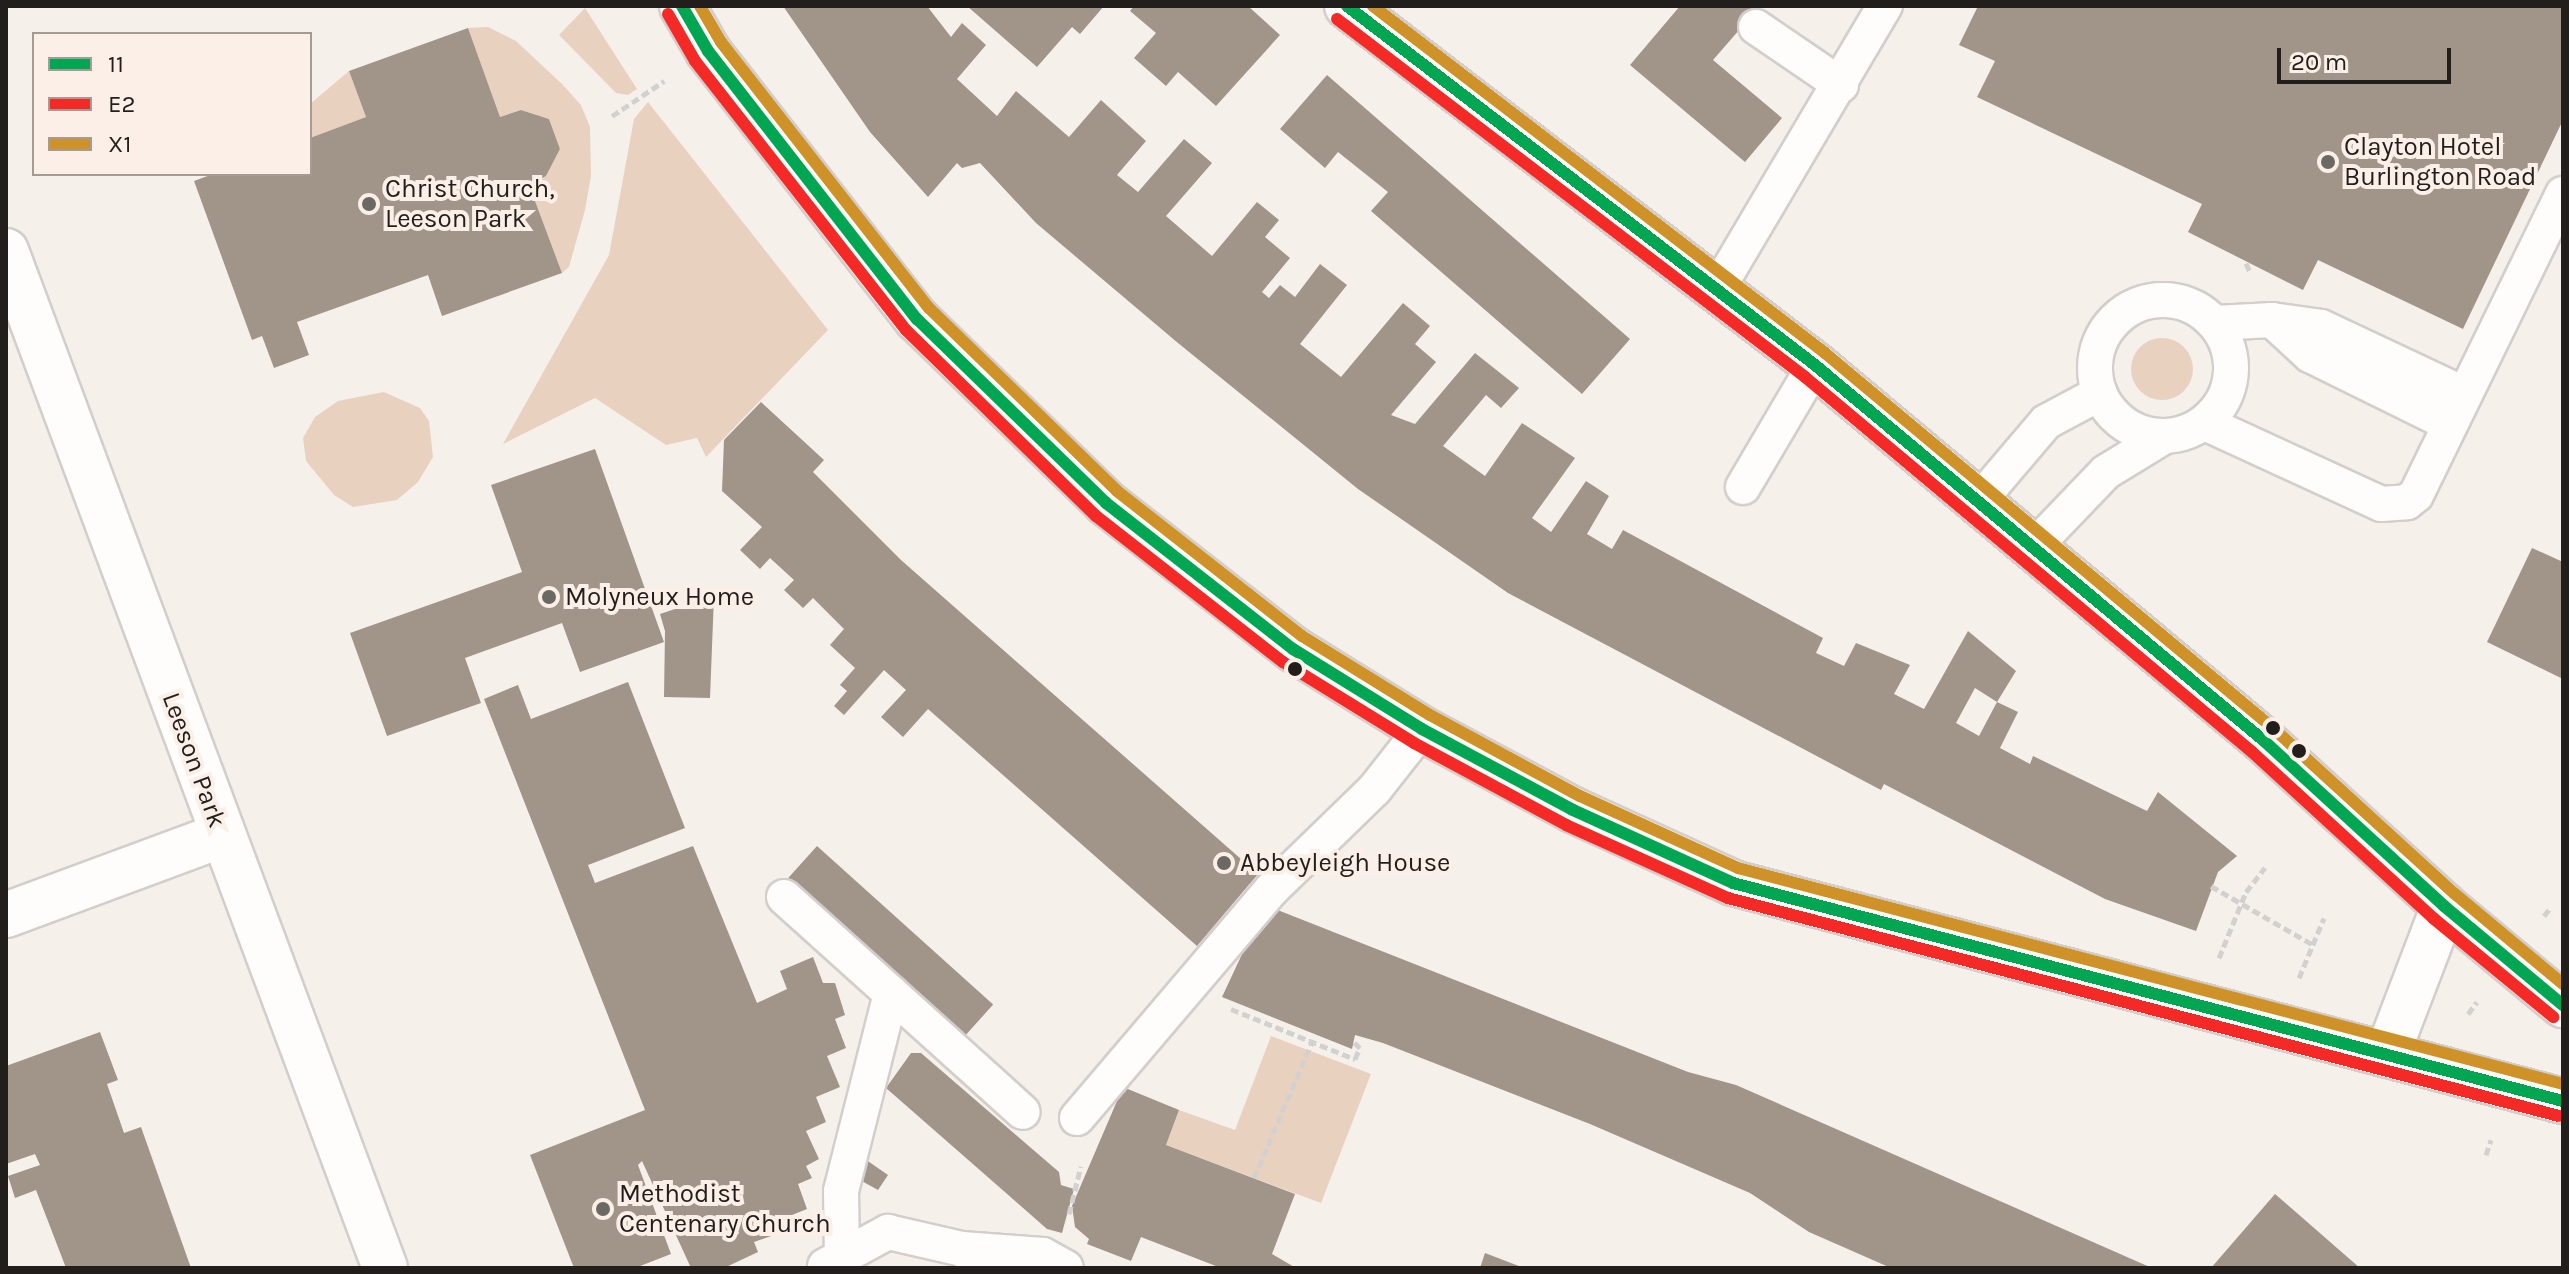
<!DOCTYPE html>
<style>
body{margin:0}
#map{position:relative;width:2569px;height:1274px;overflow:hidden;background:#f6f0eb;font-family:Karla,sans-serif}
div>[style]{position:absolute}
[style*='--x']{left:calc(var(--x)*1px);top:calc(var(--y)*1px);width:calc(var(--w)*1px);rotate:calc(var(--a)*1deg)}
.green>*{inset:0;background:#e9d1c0}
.round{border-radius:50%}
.building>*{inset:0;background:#a19489;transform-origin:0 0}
.path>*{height:5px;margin-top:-2.5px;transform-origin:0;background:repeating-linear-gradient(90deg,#d3d1cf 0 8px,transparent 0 12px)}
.roads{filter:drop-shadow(2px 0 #d3cecb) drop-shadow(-2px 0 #d3cecb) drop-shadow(0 2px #d3cecb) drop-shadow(0 -2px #d3cecb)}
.service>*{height:34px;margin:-17px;padding:0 17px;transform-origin:17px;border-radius:17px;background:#fefdfc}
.service>.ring{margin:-17px;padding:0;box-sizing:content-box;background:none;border:34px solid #fefdfc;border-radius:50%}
.minor>*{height:44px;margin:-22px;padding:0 22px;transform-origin:22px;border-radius:22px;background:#fefdfc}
.secondary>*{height:44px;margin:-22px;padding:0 22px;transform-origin:22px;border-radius:22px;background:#fefdfc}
.bus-1>*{height:12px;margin:-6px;padding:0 6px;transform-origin:6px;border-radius:6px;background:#00a651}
.bus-2>*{height:12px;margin:-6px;padding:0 6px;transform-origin:6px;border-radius:6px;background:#f52a26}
.bus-3>*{height:12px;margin:-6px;padding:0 6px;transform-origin:6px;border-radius:6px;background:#ce9229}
.dots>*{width:22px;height:22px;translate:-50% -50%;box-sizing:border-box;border:4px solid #fbefe7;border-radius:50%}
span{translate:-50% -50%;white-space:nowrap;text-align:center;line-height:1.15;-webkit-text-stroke:8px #fbefe7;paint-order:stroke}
.poi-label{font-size:26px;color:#221e1b}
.left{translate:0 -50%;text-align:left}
.street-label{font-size:26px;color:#221e1b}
.frame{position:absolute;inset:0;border:8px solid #221e1b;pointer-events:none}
.legend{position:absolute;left:32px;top:32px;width:280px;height:144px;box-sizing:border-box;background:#fbefe7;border:2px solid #a49b95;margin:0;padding:10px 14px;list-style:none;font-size:24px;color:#221e1b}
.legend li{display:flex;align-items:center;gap:16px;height:40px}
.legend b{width:40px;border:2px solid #a49b95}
.scale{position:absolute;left:2277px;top:48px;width:174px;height:36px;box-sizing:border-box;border:4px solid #221e1b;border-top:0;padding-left:10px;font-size:24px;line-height:28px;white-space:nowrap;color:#221e1b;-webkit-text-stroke:6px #fbefe7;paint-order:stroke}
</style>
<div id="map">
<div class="green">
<i style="clip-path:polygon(585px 8px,637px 89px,628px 95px,616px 93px,559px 35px)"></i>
<i style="clip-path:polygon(488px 27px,516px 41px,562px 84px,581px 105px,590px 127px,591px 176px,585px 210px,569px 267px,562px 273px,529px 185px,546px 176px,560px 149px,549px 119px,521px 110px,500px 117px,468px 28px)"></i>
<i style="clip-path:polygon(349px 71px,366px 117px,310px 138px,310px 104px)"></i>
<i style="clip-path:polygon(648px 102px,828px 330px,706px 457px,697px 438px,666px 445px,595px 398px,503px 444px,609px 255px,634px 119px)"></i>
<i class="round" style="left:2131px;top:338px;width:62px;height:62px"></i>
<i style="clip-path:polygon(384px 392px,420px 408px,429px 421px,433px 457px,418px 482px,397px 500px,353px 507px,334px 495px,306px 461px,303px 438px,315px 417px,338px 401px)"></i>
<i style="clip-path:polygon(1271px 1036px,1371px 1074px,1321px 1203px,1166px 1145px,1179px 1110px,1235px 1130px)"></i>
</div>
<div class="building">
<i style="clip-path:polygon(evenodd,783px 6px,927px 6px,951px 37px,962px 23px,986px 45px,957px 79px,997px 116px,1016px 91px,1069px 137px,1101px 100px,1146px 141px,1117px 175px,1138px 192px,1184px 139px,1212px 163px,1166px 216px,1212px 256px,1257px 202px,1279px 220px,1265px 237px,1290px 258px,1262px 292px,1269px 298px,1280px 285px,1295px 297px,1320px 264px,1347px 285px,1300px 344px,1341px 377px,1403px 303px,1430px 326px,1415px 344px,1436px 362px,1391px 415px,1415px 424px,1475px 353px,1519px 388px,1501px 408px,1486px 395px,1443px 446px,1485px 476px,1522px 423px,1575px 458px,1532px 518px,1551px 532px,1586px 481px,1609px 496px,1587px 534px,1612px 549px,1623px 530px,1823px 638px,1816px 653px,1844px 666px,1856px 643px,1910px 665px,1894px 694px,1924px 709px,1968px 631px,2016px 671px,1997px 702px,2018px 712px,2000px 748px,2030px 764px,2033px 756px,2147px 811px,2158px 792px,2237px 856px,2218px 872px,2196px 931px,2105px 899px,1884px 784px,1881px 790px,1508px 593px,1358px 489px,1178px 343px,1036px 223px,980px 163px,962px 168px,957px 163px,928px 197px,870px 132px,783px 6px,1975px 688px,1997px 702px,1979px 736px,1956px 723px,1975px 688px)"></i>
<i style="clip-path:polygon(967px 6px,1104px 6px,1080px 34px,1072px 27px,1037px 67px)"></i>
<i style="clip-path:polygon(1134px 6px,1248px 6px,1280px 35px,1216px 106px,1178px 72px,1166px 86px,1134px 58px,1156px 33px,1130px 11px)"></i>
<i style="clip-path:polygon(1680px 6px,1760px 6px,1713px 60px,1782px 118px,1745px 162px,1630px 65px)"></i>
<i style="clip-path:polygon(1978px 6px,2563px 6px,2563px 120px,2463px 329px,2318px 260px,2303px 290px,2188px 232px,2202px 204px,1977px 97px,1995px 61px,1959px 45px)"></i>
<i style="clip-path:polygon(468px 28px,500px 117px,521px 110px,549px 119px,560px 149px,546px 176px,529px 185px,562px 273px,442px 316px,428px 275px,297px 322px,309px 355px,274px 368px,262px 336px,252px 340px,194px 181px,213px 174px,310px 174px,310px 138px,366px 117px,349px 71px)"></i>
<i style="clip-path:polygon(1327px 75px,1630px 339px,1582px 394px,1371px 211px,1388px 192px,1338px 152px,1325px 168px,1280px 129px)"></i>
<i style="clip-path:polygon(761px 402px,824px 460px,813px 472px,901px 560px,1258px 874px,1197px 946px,928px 709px,903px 737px,881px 717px,906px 690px,884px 670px,844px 715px,834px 706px,847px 691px,840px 685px,855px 668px,830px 645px,844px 629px,813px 598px,803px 608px,784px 590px,794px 580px,770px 558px,760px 569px,740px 550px,762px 527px,722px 491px,724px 440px)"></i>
<i style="clip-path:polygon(595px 449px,664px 642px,580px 672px,562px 623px,465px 658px,481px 703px,387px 736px,350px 633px,522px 572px,491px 485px)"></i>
<i style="clip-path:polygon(2532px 548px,2563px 562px,2563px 679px,2487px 642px)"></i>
<i style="clip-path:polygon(714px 596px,710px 698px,664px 697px,665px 631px,660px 614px)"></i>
<i style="clip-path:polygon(628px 682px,685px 828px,588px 865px,595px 883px,693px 846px,757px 1003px,787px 989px,780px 971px,813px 957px,823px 983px,835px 983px,845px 1015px,835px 1019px,846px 1048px,827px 1056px,840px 1087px,816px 1097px,826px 1122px,806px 1131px,819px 1159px,806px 1166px,812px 1178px,798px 1184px,807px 1209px,777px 1221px,782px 1232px,754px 1242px,758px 1252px,724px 1268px,691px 1268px,642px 1161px,638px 1165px,671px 1254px,635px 1268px,574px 1268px,530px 1155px,645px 1110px,484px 699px,518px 685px,531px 719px)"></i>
<i style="left:817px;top:846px;width:237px;height:43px;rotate:42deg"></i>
<i style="clip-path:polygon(1265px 905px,1688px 1072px,1736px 1085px,2152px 1268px,1891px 1268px,1809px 1232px,1750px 1193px,1590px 1124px,1383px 1043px,1355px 1035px,1352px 1049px,1222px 997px)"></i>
<i style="clip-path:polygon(100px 1032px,118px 1080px,107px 1084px,124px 1133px,141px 1127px,191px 1268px,66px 1268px,36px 1190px,15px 1198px,8px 1176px,40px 1165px,35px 1154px,6px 1164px,6px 1066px)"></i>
<i style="clip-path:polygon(911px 1053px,921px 1053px,1059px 1172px,1061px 1185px,1074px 1189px,1062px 1233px,1047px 1229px,886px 1088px)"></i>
<i style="clip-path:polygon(1123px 1087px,1179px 1110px,1166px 1145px,1295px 1194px,1272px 1254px,1296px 1268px,1221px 1268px,1141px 1237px,1131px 1261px,1087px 1244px,1089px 1239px,1075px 1227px,1072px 1206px)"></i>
<i style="clip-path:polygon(862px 1157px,888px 1175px,878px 1190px,858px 1179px)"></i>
<i style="clip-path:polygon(2275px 1194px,2337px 1248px,2360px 1268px,2211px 1268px)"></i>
<i style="clip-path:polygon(1485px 1253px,1524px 1268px,1480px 1268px)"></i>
</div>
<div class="path">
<i style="--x:612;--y:116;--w:63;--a:-33.9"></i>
<i style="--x:2246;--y:263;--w:12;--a:66"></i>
<i style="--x:2211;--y:886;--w:116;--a:29.9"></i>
<i style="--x:2544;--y:916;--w:11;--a:-52"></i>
<i style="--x:2219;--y:958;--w:71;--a:-67.8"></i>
<i style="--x:2246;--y:892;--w:31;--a:-52"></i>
<i style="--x:2299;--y:978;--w:65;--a:-67.4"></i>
<i style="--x:1231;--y:1009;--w:134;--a:22"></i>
<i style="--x:1355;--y:1059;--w:12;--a:-66"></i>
<i style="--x:1360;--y:1048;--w:8;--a:-135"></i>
<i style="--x:2468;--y:1014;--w:15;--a:-53"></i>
<i style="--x:2486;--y:1155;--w:16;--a:-72"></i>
<i style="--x:1254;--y:1178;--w:148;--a:-66.9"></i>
<i style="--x:1069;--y:1214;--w:49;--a:-76"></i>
</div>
<div class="roads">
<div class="service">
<i style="--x:1756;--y:27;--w:103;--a:34.3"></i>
<i style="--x:1718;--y:288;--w:328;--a:-59.4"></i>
<i class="ring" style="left:2095px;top:300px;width:102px;height:102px"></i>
<i style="--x:2272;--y:320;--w:52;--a:42.6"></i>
<i style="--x:2310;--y:355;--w:156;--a:26.2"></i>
<i style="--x:2215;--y:323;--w:57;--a:-3"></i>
<i style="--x:2272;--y:320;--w:49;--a:8.1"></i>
<i style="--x:2321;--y:327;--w:158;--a:25.1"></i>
<i style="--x:2205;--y:423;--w:194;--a:24.7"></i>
<i style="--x:2381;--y:504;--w:26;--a:-4"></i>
<i style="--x:2407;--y:502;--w:11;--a:-38"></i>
<i style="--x:2416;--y:495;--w:335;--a:-64"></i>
<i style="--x:1743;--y:487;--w:142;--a:-59.5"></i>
<i style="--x:1978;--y:502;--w:105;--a:-49.6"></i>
<i style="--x:2046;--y:422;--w:61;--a:-28.2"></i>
<i style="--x:2033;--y:548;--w:105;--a:-46.2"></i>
<i style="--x:2106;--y:472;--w:69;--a:-31.4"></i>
<i style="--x:784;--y:897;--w:321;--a:42"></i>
<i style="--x:1077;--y:1118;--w:299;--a:-49.6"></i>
<i style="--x:1271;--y:890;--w:144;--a:-44.2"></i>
<i style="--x:1374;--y:790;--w:78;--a:-51.8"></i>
<i style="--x:962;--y:1249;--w:81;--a:4.2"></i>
<i style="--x:1043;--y:1255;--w:26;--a:29"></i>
<i style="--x:842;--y:1260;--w:69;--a:-90.8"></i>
<i style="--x:841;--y:1191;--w:204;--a:-75.8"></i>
<i style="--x:825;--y:1266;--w:72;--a:-28.4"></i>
<i style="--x:888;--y:1232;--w:76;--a:12.9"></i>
<i style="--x:962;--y:1249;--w:33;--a:35"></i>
</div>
<div class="minor">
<i style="--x:6;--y:251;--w:1085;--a:69.56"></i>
<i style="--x:6;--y:915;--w:230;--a:-20.3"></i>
</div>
<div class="secondary">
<i style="--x:682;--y:6;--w:52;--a:60"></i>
<i style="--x:708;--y:51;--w:340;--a:52.1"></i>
<i style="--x:917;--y:319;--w:264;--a:44.2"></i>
<i style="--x:1106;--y:503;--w:237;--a:38"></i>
<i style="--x:1293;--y:649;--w:152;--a:31.8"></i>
<i style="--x:1422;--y:729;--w:171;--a:28.2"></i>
<i style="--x:1573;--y:810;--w:176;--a:24.5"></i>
<i style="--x:1733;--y:883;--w:858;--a:14.72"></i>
<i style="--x:1347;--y:6;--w:590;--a:37.49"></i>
<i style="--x:1815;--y:365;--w:584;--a:39.93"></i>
<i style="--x:2263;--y:740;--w:246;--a:42.5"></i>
<i style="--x:2444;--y:906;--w:155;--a:39.8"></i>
<i style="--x:2387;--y:1055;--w:160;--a:-69.1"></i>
</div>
</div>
<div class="bus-1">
<i style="--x:682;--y:6;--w:52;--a:60"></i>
<i style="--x:708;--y:51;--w:340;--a:52.1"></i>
<i style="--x:917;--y:319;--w:264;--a:44.2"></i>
<i style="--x:1106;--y:503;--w:237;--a:38"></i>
<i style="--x:1293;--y:649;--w:152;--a:31.8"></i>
<i style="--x:1422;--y:729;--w:171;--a:28.2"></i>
<i style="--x:1573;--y:810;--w:176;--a:24.5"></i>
<i style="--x:1733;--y:883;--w:858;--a:14.72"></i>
<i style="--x:1347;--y:6;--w:590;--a:37.49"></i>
<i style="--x:1815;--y:365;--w:584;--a:39.93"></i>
<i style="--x:2263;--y:740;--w:246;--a:42.5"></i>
<i style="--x:2444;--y:906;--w:155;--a:39.8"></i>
</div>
<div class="bus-2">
<i style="--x:668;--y:14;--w:54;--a:60.1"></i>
<i style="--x:695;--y:61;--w:342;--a:51.9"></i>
<i style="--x:906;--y:330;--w:266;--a:44.4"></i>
<i style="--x:1096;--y:516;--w:237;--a:38"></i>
<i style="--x:1283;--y:662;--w:154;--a:31.7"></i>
<i style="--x:1414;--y:743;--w:173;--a:28.3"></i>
<i style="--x:1566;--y:825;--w:178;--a:24.3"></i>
<i style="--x:1728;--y:898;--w:859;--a:14.7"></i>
<i style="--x:1337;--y:19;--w:589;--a:37.41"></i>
<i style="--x:1805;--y:377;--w:583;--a:39.99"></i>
<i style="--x:2252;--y:752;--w:246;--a:42.5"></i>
<i style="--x:2433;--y:918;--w:156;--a:39.5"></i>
</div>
<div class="bus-3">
<i style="--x:700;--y:6;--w:42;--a:59.7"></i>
<i style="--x:721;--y:42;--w:338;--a:52"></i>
<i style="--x:929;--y:308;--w:262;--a:44.2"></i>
<i style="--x:1117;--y:491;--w:235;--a:38.1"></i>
<i style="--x:1302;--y:636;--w:150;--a:31.7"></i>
<i style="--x:1430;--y:715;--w:170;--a:28.4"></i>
<i style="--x:1580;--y:796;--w:174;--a:24.5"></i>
<i style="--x:1738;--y:868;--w:853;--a:14.67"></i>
<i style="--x:1373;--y:6;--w:570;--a:37.51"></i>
<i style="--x:1825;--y:353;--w:584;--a:39.93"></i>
<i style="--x:2273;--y:728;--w:246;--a:42.4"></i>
<i style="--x:2455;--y:894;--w:141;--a:39.8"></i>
</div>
<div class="dots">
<i style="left:2328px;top:162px;background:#6c6864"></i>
<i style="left:369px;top:204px;background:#6c6864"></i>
<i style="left:549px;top:597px;background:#6c6864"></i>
<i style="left:1295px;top:669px;background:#221e1b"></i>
<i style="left:2273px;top:728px;background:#221e1b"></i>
<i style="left:2299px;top:751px;background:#221e1b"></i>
<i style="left:1224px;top:863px;background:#6c6864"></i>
<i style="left:603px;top:1209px;background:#6c6864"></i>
</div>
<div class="poi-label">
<span class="left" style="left:2344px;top:162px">Clayton Hotel<br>Burlington Road</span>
<span class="left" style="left:385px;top:204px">Christ Church,<br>Leeson Park</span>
<span class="left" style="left:565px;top:597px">Molyneux Home</span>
<span class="left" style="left:1240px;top:863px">Abbeyleigh House</span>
<span class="left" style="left:619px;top:1209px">Methodist<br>Centenary Church</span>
</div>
<div class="street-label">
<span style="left:194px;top:760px;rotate:70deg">Leeson Park</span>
</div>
<div class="frame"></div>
<ul class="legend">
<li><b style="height:10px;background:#00a651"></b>11</li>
<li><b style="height:10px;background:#f52a26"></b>E2</li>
<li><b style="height:10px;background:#ce9229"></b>X1</li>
</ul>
<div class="scale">20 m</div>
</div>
